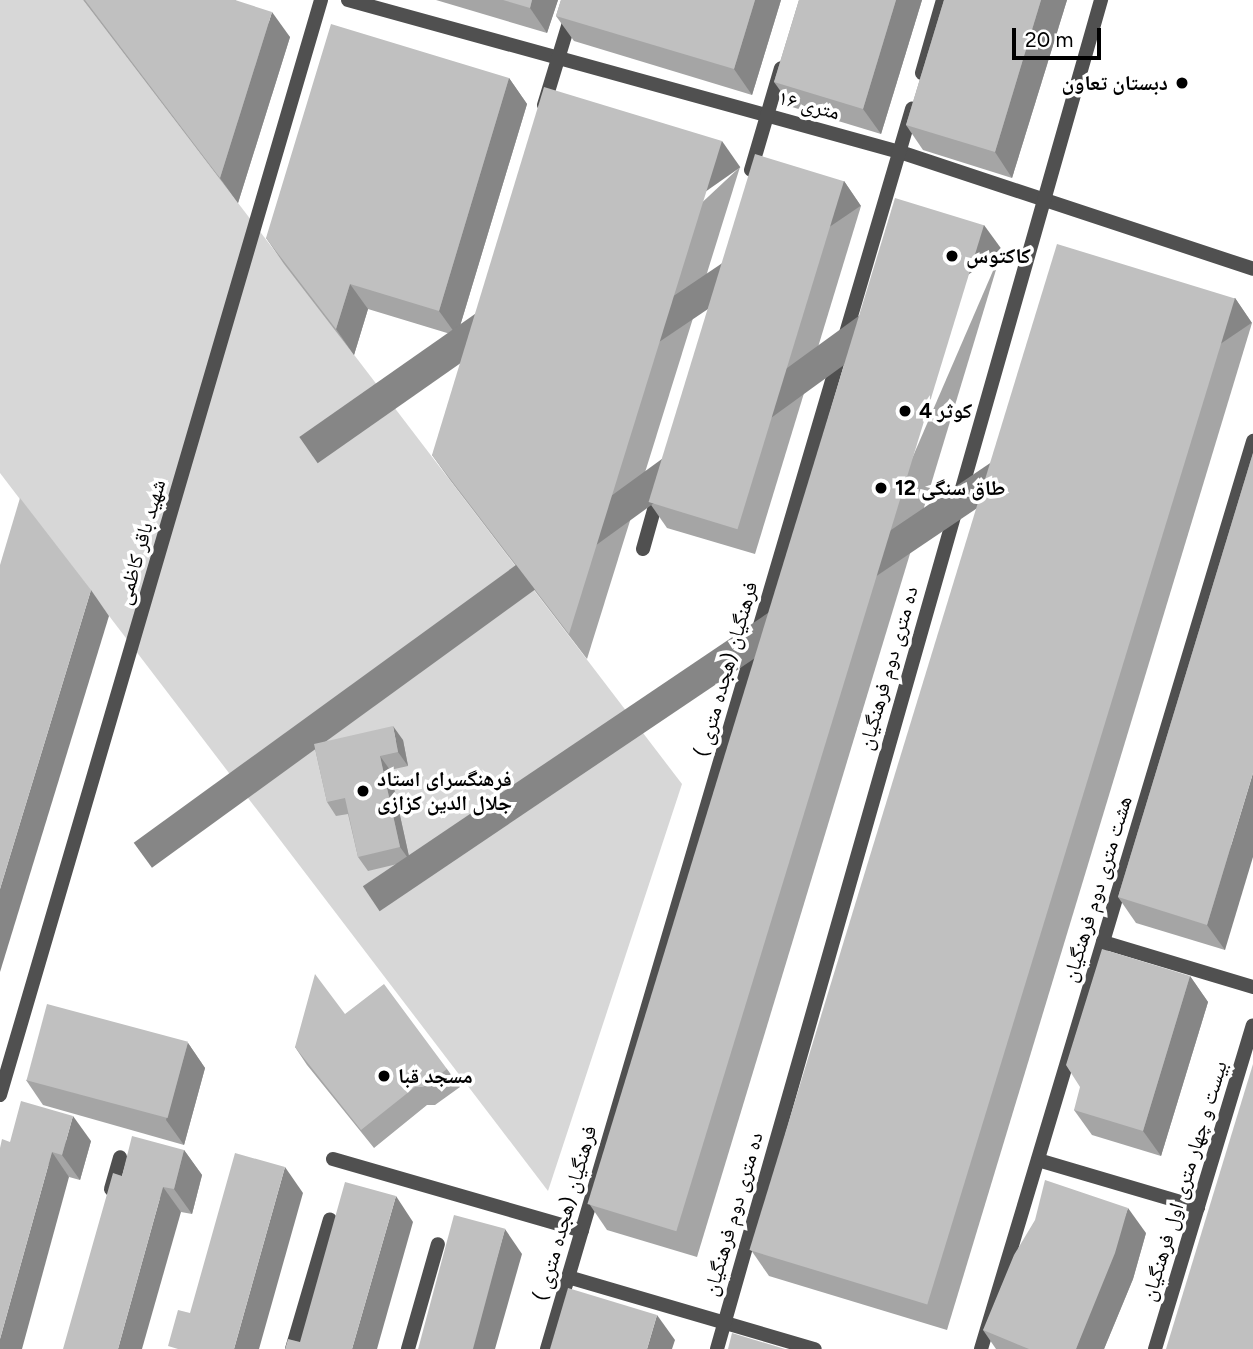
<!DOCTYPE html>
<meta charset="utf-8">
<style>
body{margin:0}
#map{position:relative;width:1253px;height:1349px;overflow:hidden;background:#fff;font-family:Figtree,"Noto Naskh Arabic",sans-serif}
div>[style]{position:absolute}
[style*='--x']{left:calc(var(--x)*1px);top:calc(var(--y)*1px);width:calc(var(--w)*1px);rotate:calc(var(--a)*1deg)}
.green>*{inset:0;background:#d7d7d7}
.lane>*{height:14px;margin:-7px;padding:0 7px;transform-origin:7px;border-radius:7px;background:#505050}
.street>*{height:14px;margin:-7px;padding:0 7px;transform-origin:7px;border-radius:7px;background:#505050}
.wall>*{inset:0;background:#a5a5a5}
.shaded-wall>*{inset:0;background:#868686;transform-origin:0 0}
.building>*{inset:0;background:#c0c0c0;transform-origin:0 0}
.dots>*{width:19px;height:19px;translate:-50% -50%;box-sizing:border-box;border:4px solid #fff;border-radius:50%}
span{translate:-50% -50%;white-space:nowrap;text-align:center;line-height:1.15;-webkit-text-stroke:7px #fff;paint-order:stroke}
.poi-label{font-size:21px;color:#000;font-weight:700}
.right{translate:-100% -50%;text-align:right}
.left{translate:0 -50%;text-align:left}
.street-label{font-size:21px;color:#000}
.scale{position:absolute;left:1012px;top:28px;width:89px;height:32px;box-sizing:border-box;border:4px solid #000;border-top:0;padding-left:9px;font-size:21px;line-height:24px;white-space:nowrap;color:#000;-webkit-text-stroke:5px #fff;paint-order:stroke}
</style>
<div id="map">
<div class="green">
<i style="clip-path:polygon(0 0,83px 0,682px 784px,548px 1191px,0 473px)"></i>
</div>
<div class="lane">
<i style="--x:333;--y:1159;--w:259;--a:16.1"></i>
</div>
<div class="street">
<i style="--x:348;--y:0;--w:573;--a:15.4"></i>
<i style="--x:900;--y:152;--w:372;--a:18.3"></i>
<i style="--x:922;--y:73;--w:76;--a:-74"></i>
<i style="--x:544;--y:105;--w:110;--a:-73.1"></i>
<i style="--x:751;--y:170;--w:106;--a:-73.6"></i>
<i style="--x:643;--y:549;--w:59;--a:-74.3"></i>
<i style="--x:1103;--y:942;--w:157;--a:16.7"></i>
<i style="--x:0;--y:1095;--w:1141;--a:-73.66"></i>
<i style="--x:1038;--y:1160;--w:167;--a:16.4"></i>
<i style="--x:111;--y:1189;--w:33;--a:-74"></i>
<i style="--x:568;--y:1277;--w:257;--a:16.3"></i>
<i style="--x:292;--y:1349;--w:135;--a:-73.7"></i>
<i style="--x:408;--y:1349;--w:109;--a:-74.1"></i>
<i style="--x:547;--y:1349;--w:1293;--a:-73.6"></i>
<i style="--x:717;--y:1349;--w:1403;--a:-74.11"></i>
<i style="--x:981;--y:1349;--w:948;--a:-73.32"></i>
<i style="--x:1155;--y:1349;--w:338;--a:-73.2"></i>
</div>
<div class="wall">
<i style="clip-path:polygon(83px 0,235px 0,290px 37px,238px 203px)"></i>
<i style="clip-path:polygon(436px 0,558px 0,547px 33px)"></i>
<i style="clip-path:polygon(561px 0,781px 0,752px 95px,574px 41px,556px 16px)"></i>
<i style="clip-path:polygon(799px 0,922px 0,881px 134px,792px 107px,774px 82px)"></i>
<i style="clip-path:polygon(944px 0,1067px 0,1012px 178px,923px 150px,906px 125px)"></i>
<i style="clip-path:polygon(509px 78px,527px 104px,457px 336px,368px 309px,354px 355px,284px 264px,266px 238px)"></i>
<i style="clip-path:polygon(740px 167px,587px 659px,450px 480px,432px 455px)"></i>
<i style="clip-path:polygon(844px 181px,861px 206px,755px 554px,667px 528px,649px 502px)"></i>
<i style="clip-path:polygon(1002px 250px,697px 1257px,607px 1230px,590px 1205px)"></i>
<i style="clip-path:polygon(1235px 298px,1252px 323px,947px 1330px,769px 1276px,751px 1250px)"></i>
<i style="clip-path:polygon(1253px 453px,1225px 950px,1136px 923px,1118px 897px)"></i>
<i style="clip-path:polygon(403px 740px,408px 766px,390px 770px,410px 861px,368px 871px,358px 857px,348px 814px,336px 816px,327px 802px,314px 744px)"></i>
<i style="clip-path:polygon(1190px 976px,1208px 1002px,1161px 1156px,1092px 1135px,1074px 1110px)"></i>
<i style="clip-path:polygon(345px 1014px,447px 1069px,460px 1087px,435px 1105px,427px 1105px,374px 1148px,307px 1065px,295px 1047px)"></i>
<i style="clip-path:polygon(188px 1043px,205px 1068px,184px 1145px,43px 1105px,26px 1080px)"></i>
<i style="clip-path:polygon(91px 1141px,80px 1180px,69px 1177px,10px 1142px)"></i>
<i style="clip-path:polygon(184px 1150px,202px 1175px,192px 1214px,181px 1212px,122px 1176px)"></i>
<i style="clip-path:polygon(1146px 1233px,1133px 1279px,1104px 1349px,996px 1349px,983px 1330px)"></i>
</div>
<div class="shaded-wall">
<i style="clip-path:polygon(532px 0,558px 0,547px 33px,530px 8px)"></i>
<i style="clip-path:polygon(755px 0,781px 0,752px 95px,734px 69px)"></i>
<i style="clip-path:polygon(896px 0,922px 0,881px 134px,863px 109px)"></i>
<i style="clip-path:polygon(1041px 0,1067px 0,1012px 178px,995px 152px)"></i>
<i style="clip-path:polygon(272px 12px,290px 37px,238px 203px,220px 178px)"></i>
<i style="clip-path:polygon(509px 78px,527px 104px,457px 336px,439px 311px)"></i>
<i style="left:722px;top:141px;width:32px;height:516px;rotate:55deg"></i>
<i style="left:844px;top:181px;width:30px;height:364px;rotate:56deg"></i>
<i style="left:984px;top:225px;width:31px;height:1051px;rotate:54deg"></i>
<i style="clip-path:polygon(350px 284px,368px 309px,354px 355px,336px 329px)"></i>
<i style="left:1235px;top:298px;width:30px;height:1052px;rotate:56deg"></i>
<i style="clip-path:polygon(91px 590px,109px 616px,0 972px,0 889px)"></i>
<i style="clip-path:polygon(393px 726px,403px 740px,408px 766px,398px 752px)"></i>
<i style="clip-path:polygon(380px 756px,390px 770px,410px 861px,400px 847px)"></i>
<i style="clip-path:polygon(1253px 773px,1253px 857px,1225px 950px,1207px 925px)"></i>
<i style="clip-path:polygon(1190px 976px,1208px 1002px,1161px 1156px,1143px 1131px)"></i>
<i style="clip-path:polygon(188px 1043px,205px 1068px,184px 1145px,166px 1120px)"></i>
<i style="clip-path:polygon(73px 1116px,91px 1141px,80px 1180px,62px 1155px)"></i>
<i style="clip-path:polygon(184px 1150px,202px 1175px,192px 1214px,174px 1189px)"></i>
<i style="clip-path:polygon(52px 1152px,69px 1177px,22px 1349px,0 1349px,0 1339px)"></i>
<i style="clip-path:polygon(285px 1167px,303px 1193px,259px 1349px,234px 1349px)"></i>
<i style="clip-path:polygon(163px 1187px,181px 1212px,142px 1349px,118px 1349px)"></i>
<i style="clip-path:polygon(396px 1196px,413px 1222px,377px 1349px,352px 1349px)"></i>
<i style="clip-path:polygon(1128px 1208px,1146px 1233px,1133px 1279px,1104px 1349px,1076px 1349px)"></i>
<i style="clip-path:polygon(505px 1229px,522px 1254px,495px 1349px,471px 1349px)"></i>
<i style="clip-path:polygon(657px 1315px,675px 1340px,672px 1349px,647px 1349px)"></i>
</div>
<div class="building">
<i style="clip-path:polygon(85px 0,235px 0,272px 12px,220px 178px)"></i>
<i style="clip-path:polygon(503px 0,532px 0,530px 8px)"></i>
<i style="clip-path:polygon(561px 0,755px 0,734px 69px,556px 16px)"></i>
<i style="clip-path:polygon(799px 0,896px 0,863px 109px,774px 82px)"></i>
<i style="clip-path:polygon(944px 0,1041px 0,995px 152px,906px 125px)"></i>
<i style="clip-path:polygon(331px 24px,509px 78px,439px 311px,350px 284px,336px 329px,266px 238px)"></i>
<i style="clip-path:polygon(544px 87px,722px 141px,569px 634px,432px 455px)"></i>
<i style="left:755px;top:154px;width:93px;height:364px;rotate:17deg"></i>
<i style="left:895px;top:198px;width:93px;height:1052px;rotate:17deg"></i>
<i style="left:1057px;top:244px;width:186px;height:1052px;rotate:17deg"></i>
<i style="clip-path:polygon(1253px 453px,1253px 773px,1207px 925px,1118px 897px)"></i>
<i style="clip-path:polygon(20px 498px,91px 590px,0 889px,0 565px)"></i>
<i style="clip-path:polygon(393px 726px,398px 752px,380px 756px,400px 847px,358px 857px,345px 798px,327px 802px,314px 744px)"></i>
<i style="clip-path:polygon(1102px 949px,1190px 976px,1143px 1131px,1074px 1110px,1080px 1087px,1066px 1065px)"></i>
<i style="clip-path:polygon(315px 974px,345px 1014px,384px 984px,447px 1069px,423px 1087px,415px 1087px,361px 1130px,295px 1047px)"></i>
<i style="left:47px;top:1004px;width:146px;height:79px;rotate:15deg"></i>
<i style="clip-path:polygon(1253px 1064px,1253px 1349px,1166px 1349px)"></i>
<i style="clip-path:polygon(21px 1101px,73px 1116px,62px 1155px,52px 1152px,0 1339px,0 1148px,2px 1139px,10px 1142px)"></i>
<i style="clip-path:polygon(132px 1136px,184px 1150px,174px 1189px,163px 1187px,118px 1349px,63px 1349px,113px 1173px,122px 1176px)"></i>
<i style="clip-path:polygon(235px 1153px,285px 1167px,234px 1349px,178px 1349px,168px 1346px,178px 1310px,190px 1313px)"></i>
<i style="clip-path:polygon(1045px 1180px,1128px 1208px,1115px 1253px,1076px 1349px,1029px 1349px,983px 1330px,1014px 1255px,1035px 1220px)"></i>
<i style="clip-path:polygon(345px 1182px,396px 1196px,352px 1349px,285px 1349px,288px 1339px,300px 1342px)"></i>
<i style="left:454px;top:1215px;width:53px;height:139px;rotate:15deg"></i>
<i style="clip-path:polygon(568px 1288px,657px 1315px,647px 1349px,550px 1349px)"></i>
<i style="clip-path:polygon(732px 1333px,785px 1349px,728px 1349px)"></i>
</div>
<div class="dots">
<i style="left:1182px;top:83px;background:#000"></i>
<i style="left:952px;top:256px;background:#000"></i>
<i style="left:905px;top:411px;background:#000"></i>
<i style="left:881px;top:488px;background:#000"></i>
<i style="left:363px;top:791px;background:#000"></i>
<i style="left:384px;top:1076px;background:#000"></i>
</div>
<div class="poi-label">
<span class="right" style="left:1168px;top:83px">دبستان تعاون</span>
<span class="left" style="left:966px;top:256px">کاکتوس</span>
<span class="left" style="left:919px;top:411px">کوثر 4</span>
<span class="left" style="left:895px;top:488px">طاق سنگی 12</span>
<span class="left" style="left:377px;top:791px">فرهنگسرای استاد<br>جلال الدین کزازی</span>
<span class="left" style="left:398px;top:1076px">مسجد قبا</span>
</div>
<div class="street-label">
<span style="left:809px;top:105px;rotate:15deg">۱۶ متری</span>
<span style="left:141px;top:542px;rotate:-74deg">شهید باقر کاظمی</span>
<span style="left:888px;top:668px;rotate:-74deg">ده متری دوم فرهنگیان</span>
<span style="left:726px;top:669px;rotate:-74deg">فرهنگیان (هجده متری )</span>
<span style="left:1097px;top:889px;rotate:-73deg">هشت متری دوم فرهنگیان</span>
<span style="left:1184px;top:1181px;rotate:-73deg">بیست و چهار متری اول فرهنگیان</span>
<span style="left:565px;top:1213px;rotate:-74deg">فرهنگیان (هجده متری )</span>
<span style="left:733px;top:1214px;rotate:-74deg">ده متری دوم فرهنگیان</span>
</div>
<div class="scale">20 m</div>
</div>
